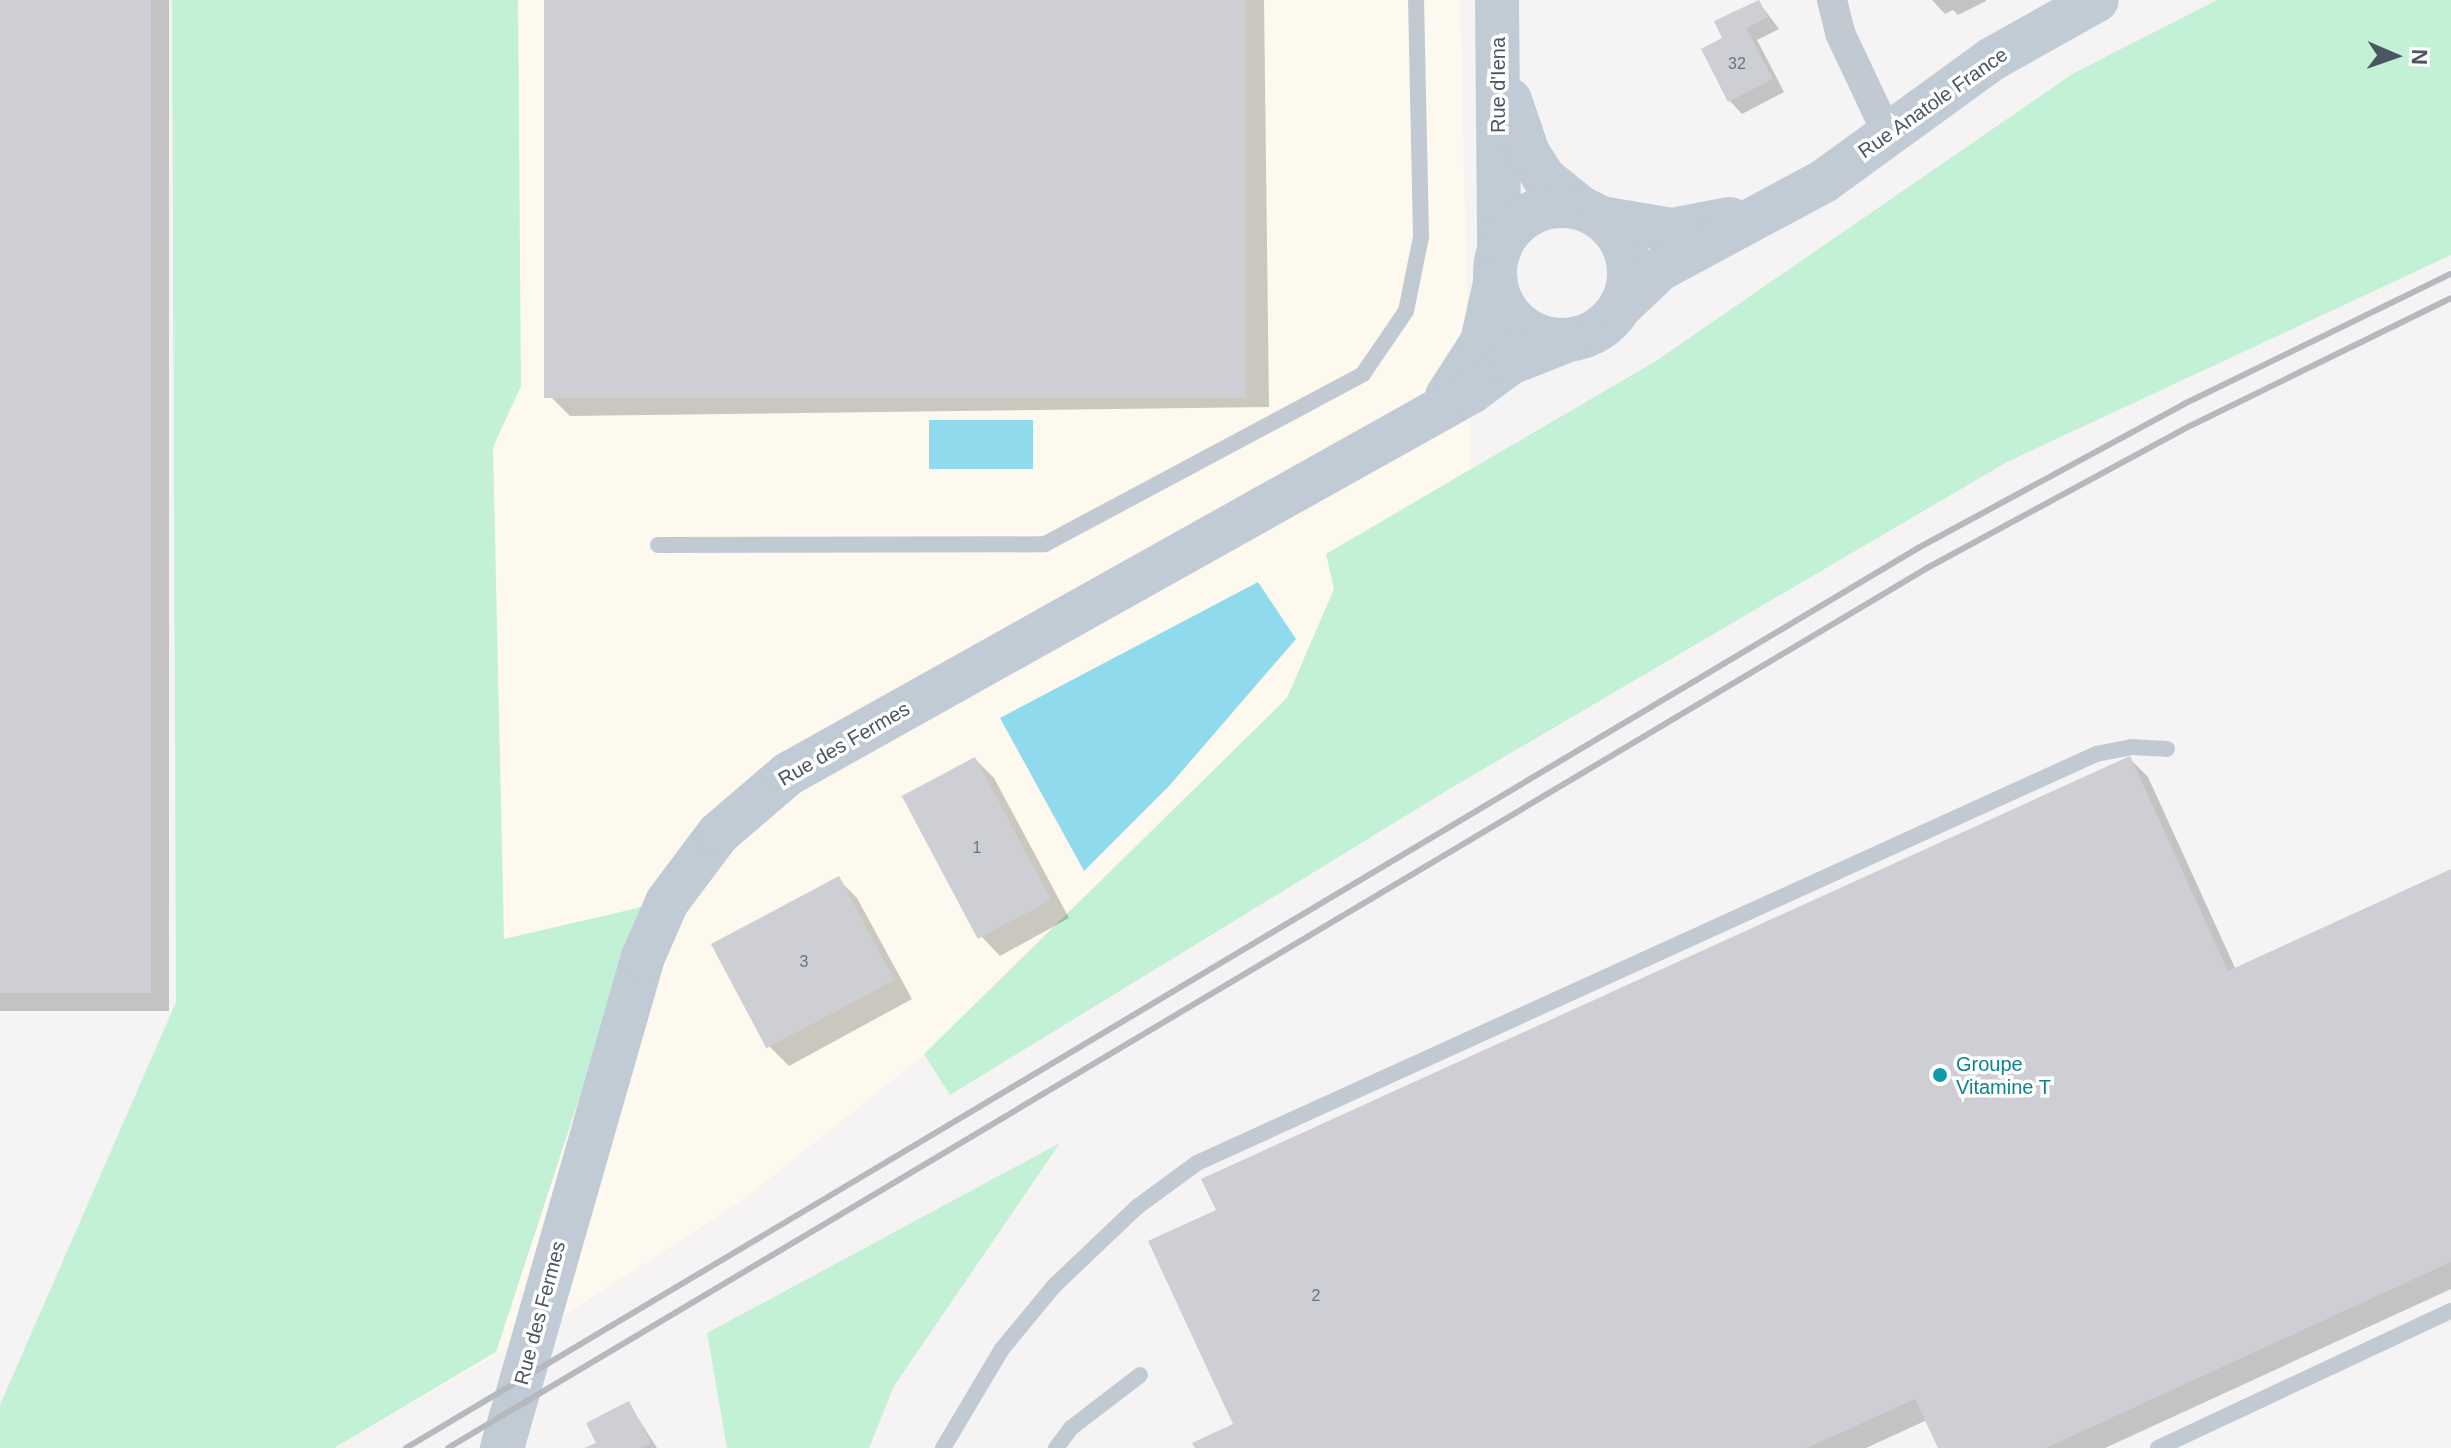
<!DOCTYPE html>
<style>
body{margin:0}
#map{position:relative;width:2451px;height:1448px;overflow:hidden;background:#f5f3f3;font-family:Helvetica,sans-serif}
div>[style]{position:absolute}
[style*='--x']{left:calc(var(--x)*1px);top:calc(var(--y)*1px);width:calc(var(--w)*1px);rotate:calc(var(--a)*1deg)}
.commercial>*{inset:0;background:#fdf9ef}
.green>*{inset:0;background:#c3f1d5}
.water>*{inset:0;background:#90daee;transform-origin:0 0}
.shadow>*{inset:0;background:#0003;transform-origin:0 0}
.building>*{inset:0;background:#cdcfd5;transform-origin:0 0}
.lane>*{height:16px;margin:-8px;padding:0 8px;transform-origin:8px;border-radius:8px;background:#c1cad2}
.street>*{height:30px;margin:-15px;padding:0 15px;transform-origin:15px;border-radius:15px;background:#c1cad2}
.secondary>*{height:44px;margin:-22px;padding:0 22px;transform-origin:22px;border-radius:22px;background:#c1cbd6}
.secondary>.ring{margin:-22px;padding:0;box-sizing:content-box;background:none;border:44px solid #c1cbd6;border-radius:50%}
.rail>*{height:6px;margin:-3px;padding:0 3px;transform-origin:3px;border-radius:3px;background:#b5b8bd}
.dots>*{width:22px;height:22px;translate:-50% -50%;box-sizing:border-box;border:4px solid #fff;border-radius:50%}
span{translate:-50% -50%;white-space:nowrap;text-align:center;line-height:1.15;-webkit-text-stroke:7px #fff;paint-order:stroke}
.number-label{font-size:16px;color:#6b747e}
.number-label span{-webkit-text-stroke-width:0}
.street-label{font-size:20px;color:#4a5661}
.culture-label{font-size:20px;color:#0d838f}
.left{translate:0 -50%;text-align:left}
.north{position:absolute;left:2355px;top:16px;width:80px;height:80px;-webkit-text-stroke:6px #fff;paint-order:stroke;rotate:92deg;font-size:22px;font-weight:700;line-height:32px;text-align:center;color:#4a5661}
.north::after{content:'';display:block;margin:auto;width:28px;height:36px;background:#4a5661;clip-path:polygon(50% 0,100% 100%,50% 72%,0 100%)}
</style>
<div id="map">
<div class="commercial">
<i style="clip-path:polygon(293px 0,1460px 0,1471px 468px,1326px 554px,1334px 589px,1287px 698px,924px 1055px,739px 1203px,563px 1316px,334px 1448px)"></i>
</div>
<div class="green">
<i style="clip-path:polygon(172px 0,518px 0,521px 386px,493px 447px,504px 939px,642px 907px,496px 1352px,334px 1448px,0 1448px,0 1405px,176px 1002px)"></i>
<i style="clip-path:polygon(2217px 0,2451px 0,2451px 255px,2007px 462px,1451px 788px,950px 1095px,924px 1054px,1287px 698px,1334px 589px,1326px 554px,1656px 361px,2074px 73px)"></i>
<i style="clip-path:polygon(1060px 1143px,894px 1386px,869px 1448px,727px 1448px,707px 1333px)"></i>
</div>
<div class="water">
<i style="left:1033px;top:420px;width:49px;height:104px;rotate:90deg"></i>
<i style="clip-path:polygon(1258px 582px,1296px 639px,1169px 786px,1084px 871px,1000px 718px)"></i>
</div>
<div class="shadow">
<i style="left:0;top:0;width:169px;height:1011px"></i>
<i style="clip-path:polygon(546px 0,1264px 0,1269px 407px,570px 416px,551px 397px)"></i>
<i style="clip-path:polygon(1932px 0,1986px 0,1986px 1px,1958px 15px,1953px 10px,1945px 14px)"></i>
<i style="clip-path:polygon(1758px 1px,1779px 29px,1757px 40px,1784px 92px,1742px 114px,1730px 101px,1725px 39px)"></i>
<i style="clip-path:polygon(2129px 758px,2148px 777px,2236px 970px,2451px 871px,2451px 1289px,2105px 1448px,1940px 1448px,1927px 1420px,1866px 1448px,1197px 1448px,1236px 1425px,1218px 1211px)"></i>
<i style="clip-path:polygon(975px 759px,994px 778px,1069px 918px,1000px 956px,982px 937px)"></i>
<i style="clip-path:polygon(838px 879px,857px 898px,912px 999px,789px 1066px,770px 1047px,715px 946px)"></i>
<i style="clip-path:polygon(629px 1404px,657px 1448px,591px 1448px,598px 1444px)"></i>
</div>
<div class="building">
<i style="left:0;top:0;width:151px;height:993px"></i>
<i style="left:544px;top:0;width:702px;height:398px"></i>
<i style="clip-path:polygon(1759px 0,1768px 17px,1746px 28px,1773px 79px,1728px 102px,1701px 49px,1722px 38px,1714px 21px)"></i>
<i style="clip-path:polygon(2130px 756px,2228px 971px,2451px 869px,2451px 1262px,2046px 1448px,1938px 1448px,1915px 1399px,1807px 1448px,1195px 1448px,1192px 1443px,1233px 1424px,1148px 1241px,1216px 1210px,1201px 1179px)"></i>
<i style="left:975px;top:757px;width:162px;height:83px;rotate:62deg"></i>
<i style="left:839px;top:876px;width:118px;height:145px;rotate:62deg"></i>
<i style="clip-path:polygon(629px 1401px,651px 1443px,641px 1448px,584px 1448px,596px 1443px,586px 1423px)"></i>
</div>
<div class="lane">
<i style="--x:658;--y:545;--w:387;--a:-0.1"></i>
<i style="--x:1045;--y:544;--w:361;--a:-28.1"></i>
<i style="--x:1363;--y:374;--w:76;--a:-55.7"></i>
<i style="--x:1406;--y:311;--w:76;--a:-78.5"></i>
<i style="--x:1421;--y:237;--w:237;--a:-91.2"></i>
<i style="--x:943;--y:1448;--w:115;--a:-59.2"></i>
<i style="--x:1002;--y:1349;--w:82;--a:-50.5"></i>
<i style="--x:1054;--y:1286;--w:115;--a:-43.6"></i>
<i style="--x:1137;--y:1207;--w:74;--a:-36.3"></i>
<i style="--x:1197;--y:1163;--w:988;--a:-24.46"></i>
<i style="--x:2096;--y:754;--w:36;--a:-11"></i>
<i style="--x:2131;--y:747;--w:36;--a:3"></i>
<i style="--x:1056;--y:1448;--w:25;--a:-53"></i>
<i style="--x:1071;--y:1428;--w:87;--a:-37.5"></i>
<i style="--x:2158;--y:1448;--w:323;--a:-25.1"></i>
</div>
<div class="street">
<i style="--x:1832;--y:0;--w:34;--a:76"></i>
<i style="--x:1840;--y:33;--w:113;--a:64.8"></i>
</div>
<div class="secondary">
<i style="--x:1497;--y:0;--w:250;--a:89.5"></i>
<i style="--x:1510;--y:100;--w:56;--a:71.2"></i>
<i style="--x:1528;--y:153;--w:30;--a:57"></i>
<i style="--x:1544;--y:178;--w:48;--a:39"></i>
<i class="ring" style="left:1495px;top:206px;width:90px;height:90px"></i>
<i style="--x:1601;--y:218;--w:71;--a:9.7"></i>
<i style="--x:1671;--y:230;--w:60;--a:-10.6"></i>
<i style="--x:1620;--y:307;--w:55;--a:-43.5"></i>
<i style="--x:1660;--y:269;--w:186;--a:-28.2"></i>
<i style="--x:1824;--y:181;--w:208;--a:-36"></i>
<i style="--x:1992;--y:59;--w:120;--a:-29.3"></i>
<i style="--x:1447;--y:396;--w:64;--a:-57.1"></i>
<i style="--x:1482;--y:342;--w:60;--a:-77.6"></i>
<i style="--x:502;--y:1448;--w:511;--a:-73.98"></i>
<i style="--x:643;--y:957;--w:60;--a:-66.4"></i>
<i style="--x:667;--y:902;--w:85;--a:-53.1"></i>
<i style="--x:718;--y:834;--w:92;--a:-40.6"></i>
<i style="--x:788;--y:774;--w:783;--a:-29.22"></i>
<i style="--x:1471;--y:392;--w:49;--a:-36.6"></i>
<i style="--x:1510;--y:363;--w:60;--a:-21.4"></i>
</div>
<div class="rail">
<i style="--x:406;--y:1448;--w:1760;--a:-30.76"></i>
<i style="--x:1918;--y:548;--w:302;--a:-28.4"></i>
<i style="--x:2184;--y:404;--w:297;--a:-26"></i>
<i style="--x:448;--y:1448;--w:1721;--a:-30.75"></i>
<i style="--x:1927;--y:568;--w:301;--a:-28.4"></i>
<i style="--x:2192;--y:425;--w:288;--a:-26.1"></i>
</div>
<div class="dots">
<i style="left:1940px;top:1075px;background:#0f9aa8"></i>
</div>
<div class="number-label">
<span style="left:1737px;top:64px">32</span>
<span style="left:977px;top:848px">1</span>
<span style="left:804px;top:962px">3</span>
<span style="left:1316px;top:1296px">2</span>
</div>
<div class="street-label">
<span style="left:1498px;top:85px;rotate:-90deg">Rue d'Iena</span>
<span style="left:1933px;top:103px;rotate:-35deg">Rue Anatole France</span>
<span style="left:844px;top:744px;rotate:-30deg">Rue des Fermes</span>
<span style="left:540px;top:1313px;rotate:-75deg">Rue des Fermes</span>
</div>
<div class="culture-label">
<span class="left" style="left:1956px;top:1076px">Groupe<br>Vitamine T</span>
</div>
<div class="north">N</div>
</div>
